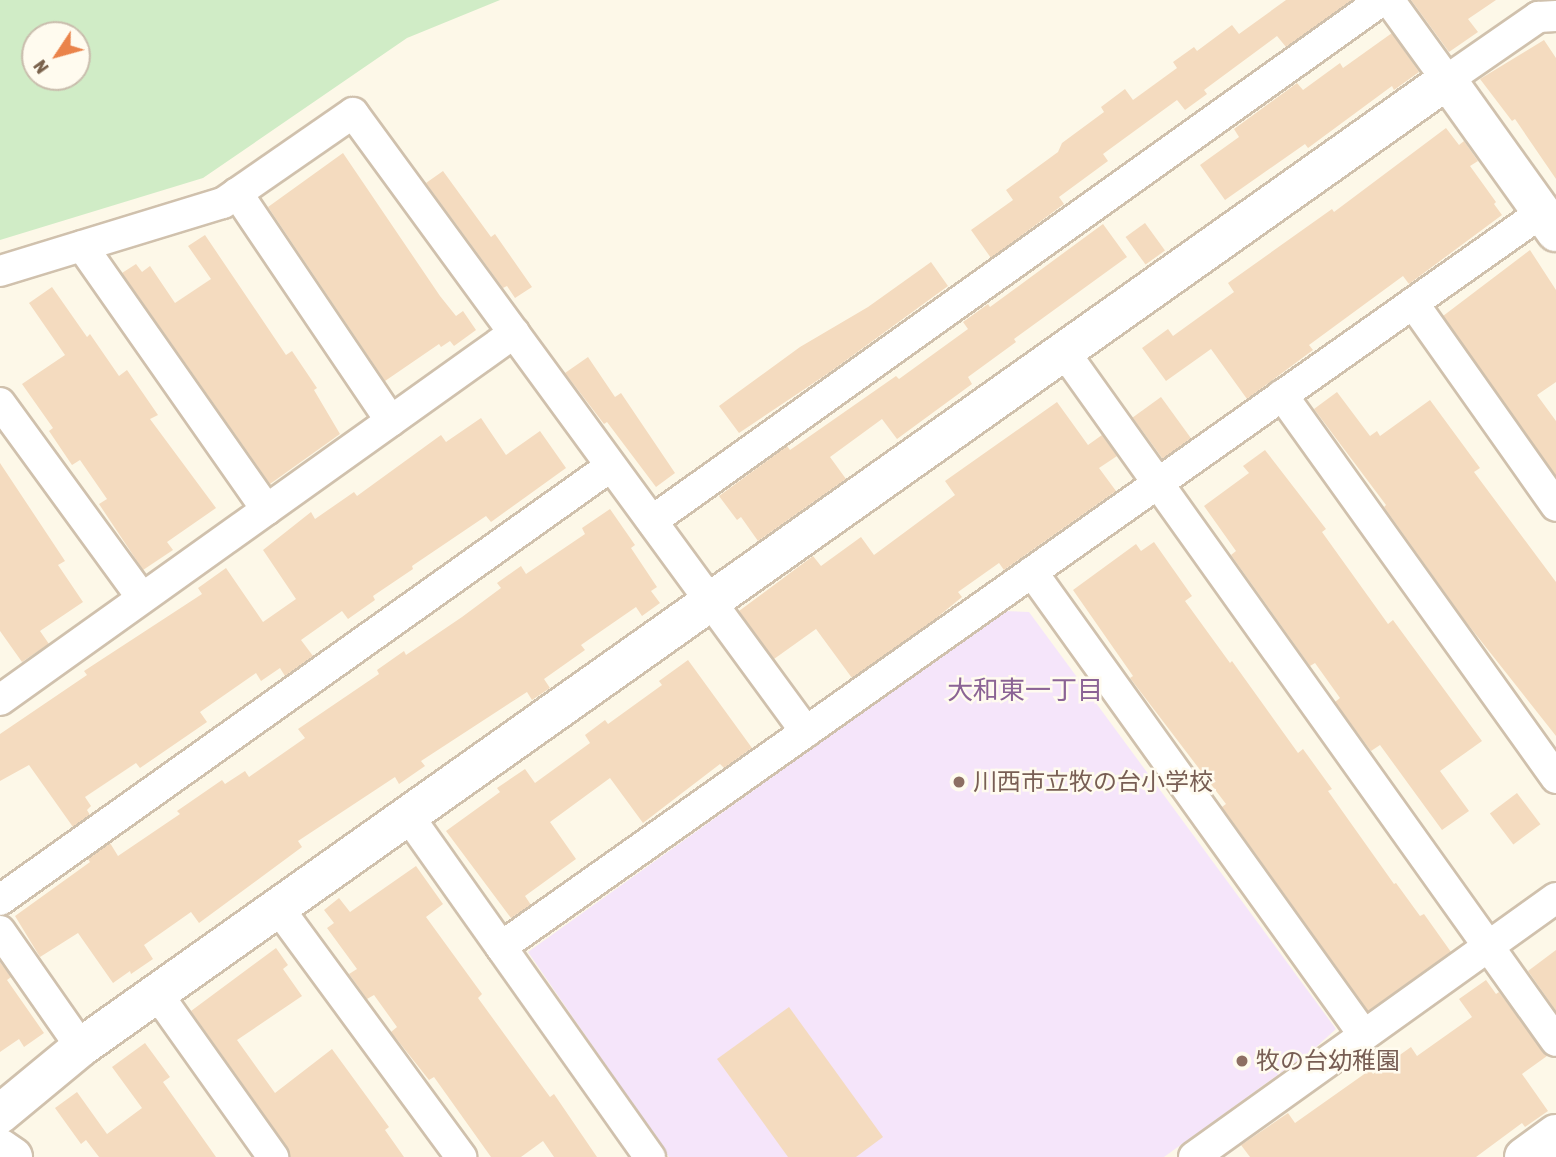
<!DOCTYPE html>
<meta charset="utf-8">
<style>
body{margin:0}
#map{position:relative;width:1556px;height:1157px;overflow:hidden;background:#fdf8e8;font-family:"Asap Condensed","Noto Sans JP",sans-serif}
div>[style]{position:absolute}
[style*='--x']{left:calc(var(--x)*1px);top:calc(var(--y)*1px);width:calc(var(--w)*1px);rotate:calc(var(--a)*1deg)}
.education>*{inset:0;background:#f5e5fa}
.green>*{inset:0;background:#d0ecc6}
.building>*{inset:0;background:#f4dbbf;transform-origin:0 0}
.roads{filter:drop-shadow(2px 0 #d0c1ad) drop-shadow(-2px 0 #d0c1ad) drop-shadow(0 2px #d0c1ad) drop-shadow(0 -2px #d0c1ad)}
.street>*{height:30px;margin:-15px;padding:0 15px;transform-origin:15px;border-radius:15px;background:#fff}
.secondary>*{height:38px;margin:-19px;padding:0 19px;transform-origin:19px;border-radius:19px;background:#fff}
.dots>*{width:19px;height:19px;translate:-50% -50%;box-sizing:border-box;border:4px solid #fffbef;border-radius:50%}
span{translate:-50% -50%;white-space:nowrap;text-align:center;line-height:1.15;-webkit-text-stroke:5px #fffbef;paint-order:stroke}
.education-label{font-size:24px;color:#785e54}
.left{translate:0 -50%;text-align:left}
.neighbourhood-label{font-size:26px;color:#8b6395}
.north{position:absolute;left:21px;top:21px;width:70px;height:70px;box-sizing:border-box;background:#fffbef;border:2px solid #c9bdad;border-radius:50%;rotate:234deg;font-size:19px;font-weight:700;line-height:28px;text-align:center;color:#79614b}
.north::after{content:'';display:block;margin:auto;width:24px;height:32px;background:#ea834a;clip-path:polygon(50% 0,100% 100%,50% 72%,0 100%)}
</style>
<div id="map">
<div class="education">
<i style="clip-path:polygon(1004px 611px,1029px 612px,1336px 1029px,1315px 1048px,1164px 1157px,669px 1157px,528px 952px)"></i>
</div>
<div class="green">
<i style="clip-path:polygon(evenodd,0 0,500px 0,407px 38px,203px 178px,0 240px,0 0,35px 35px,77px 35px,77px 77px,35px 77px,35px 35px)"></i>
</div>
<div class="building">
<i style="clip-path:polygon(1286px 0,1352px 0,1286px 47px,1277px 36px,1204px 90px,1207px 94px,1185px 110px,1177px 100px,1103px 154px,1108px 161px,1059px 197px,1064px 204px,991px 258px,971px 230px,1013px 200px,1006px 190px,1058px 152px,1062px 143px,1104px 112px,1101px 107px,1125px 89px,1133px 100px,1177px 68px,1173px 62px,1194px 47px,1197px 51px,1232px 25px,1239px 34px)"></i>
<i style="clip-path:polygon(1411px 0,1496px 0,1468px 19px,1478px 32px,1449px 52px)"></i>
<i style="clip-path:polygon(1392px 33px,1419px 72px,1394px 90px,1392px 86px,1308px 148px,1305px 144px,1225px 200px,1200px 165px,1239px 137px,1234px 129px,1297px 83px,1303px 90px,1340px 63px,1343px 68px)"></i>
<i style="clip-path:polygon(1544px 40px,1556px 58px,1556px 179px,1515px 119px,1512px 121px,1480px 79px)"></i>
<i style="clip-path:polygon(1446px 128px,1459px 145px,1464px 141px,1478px 161px,1470px 166px,1496px 202px,1494px 204px,1502px 215px,1409px 284px,1403px 276px,1309px 345px,1313px 350px,1247px 399px,1211px 349px,1166px 381px,1142px 348px,1168px 329px,1173px 336px,1234px 292px,1228px 283px,1332px 209px,1334px 212px)"></i>
<i style="clip-path:polygon(343px 153px,440px 296px,456px 316px,463px 311px,476px 330px,454px 346px,450px 341px,441px 347px,439px 344px,385px 381px,268px 207px)"></i>
<i style="clip-path:polygon(443px 171px,491px 237px,495px 234px,532px 287px,515px 298px,507px 286px,503px 288px,426px 183px)"></i>
<i style="left:1145px;top:223px;width:34px;height:24px;rotate:54deg"></i>
<i style="clip-path:polygon(1103px 224px,1127px 257px,1014px 339px,1016px 342px,968px 377px,972px 384px,897px 439px,882px 419px,830px 457px,846px 479px,758px 541px,741px 517px,737px 520px,719px 496px,787px 446px,790px 450px,896px 376px,899px 379px,968px 329px,963px 322px,988px 304px,990px 307px)"></i>
<i style="clip-path:polygon(205px 235px,286px 355px,292px 351px,317px 388px,314px 390px,340px 434px,270px 484px,122px 273px,136px 264px,142px 272px,150px 266px,175px 303px,211px 279px,188px 246px)"></i>
<i style="clip-path:polygon(1530px 250px,1556px 290px,1556px 382px,1537px 395px,1556px 421px,1556px 476px,1443px 316px)"></i>
<i style="clip-path:polygon(931px 262px,948px 286px,830px 372px,739px 433px,719px 406px,800px 347px,868px 307px)"></i>
<i style="clip-path:polygon(52px 287px,87px 337px,90px 334px,119px 376px,127px 370px,158px 415px,150px 419px,216px 508px,167px 542px,173px 550px,143px 570px,99px 504px,107px 499px,80px 460px,72px 465px,49px 431px,53px 428px,22px 384px,65px 355px,29px 303px)"></i>
<i style="clip-path:polygon(588px 357px,615px 397px,621px 393px,675px 473px,656px 487px,607px 422px,604px 424px,565px 373px)"></i>
<i style="clip-path:polygon(1337px 392px,1370px 436px,1377px 431px,1380px 436px,1430px 400px,1480px 468px,1474px 472px,1556px 582px,1556px 736px,1466px 622px,1384px 507px,1386px 505px,1314px 409px)"></i>
<i style="left:1161px;top:397px;width:51px;height:35px;rotate:54deg"></i>
<i style="clip-path:polygon(1057px 402px,1088px 445px,1102px 435px,1117px 456px,1099px 468px,1116px 491px,1004px 570px,999px 563px,958px 592px,962px 597px,934px 620px,852px 678px,816px 629px,774px 659px,739px 611px,813px 556px,821px 566px,861px 537px,874px 555px,955px 495px,945px 481px)"></i>
<i style="clip-path:polygon(481px 418px,506px 455px,540px 431px,566px 468px,491px 522px,486px 516px,412px 566px,413px 569px,373px 596px,375px 600px,348px 619px,342px 611px,301px 640px,313px 656px,285px 676px,280px 668px,261px 681px,256px 673px,200px 712px,207px 722px,140px 768px,136px 763px,85px 797px,91px 806px,87px 810px,90px 815px,73px 827px,29px 765px,0 781px,0 734px,87px 675px,84px 671px,202px 594px,198px 588px,226px 568px,263px 622px,296px 599px,263px 550px,311px 512px,315px 519px,354px 492px,357px 496px,441px 435px,446px 442px)"></i>
<i style="clip-path:polygon(1265px 450px,1326px 529px,1322px 532px,1388px 624px,1393px 620px,1482px 741px,1440px 771px,1469px 811px,1442px 830px,1380px 745px,1371px 751px,1335px 702px,1340px 698px,1315px 663px,1310px 666px,1231px 555px,1236px 551px,1204px 506px,1249px 473px,1243px 466px)"></i>
<i style="clip-path:polygon(0 463px,65px 561px,58px 565px,83px 602px,40px 631px,49px 644px,22px 662px,0 631px)"></i>
<i style="clip-path:polygon(610px 509px,635px 545px,631px 548px,657px 587px,651px 591px,660px 603px,642px 616px,636px 607px,581px 645px,585px 650px,544px 679px,550px 688px,532px 700px,527px 692px,421px 761px,425px 766px,399px 784px,395px 777px,298px 841px,302px 847px,199px 923px,191px 912px,144px 945px,153px 959px,131px 974px,130px 971px,113px 983px,78px 933px,40px 957px,15px 916px,90px 862px,88px 859px,110px 843px,118px 856px,180px 814px,177px 811px,222px 780px,225px 784px,245px 771px,249px 777px,305px 738px,298px 729px,379px 674px,377px 670px,404px 651px,406px 655px,462px 617px,501px 588px,497px 583px,521px 566px,526px 574px,585px 534px,582px 528px)"></i>
<i style="clip-path:polygon(1154px 542px,1192px 596px,1185px 601px,1230px 663px,1232px 661px,1298px 753px,1303px 749px,1332px 789px,1328px 791px,1394px 884px,1396px 883px,1420px 916px,1424px 914px,1451px 952px,1368px 1011px,1222px 807px,1226px 804px,1130px 678px,1133px 676px,1073px 590px,1136px 544px,1141px 551px)"></i>
<i style="clip-path:polygon(688px 660px,752px 748px,724px 768px,720px 764px,643px 823px,610px 778px,550px 822px,576px 859px,525px 896px,531px 905px,511px 918px,446px 831px,500px 792px,497px 788px,525px 769px,535px 783px,590px 743px,585px 735px,605px 720px,608px 724px,662px 685px,659px 681px)"></i>
<i style="left:1517px;top:793px;width:39px;height:34px;rotate:53deg"></i>
<i style="clip-path:polygon(416px 866px,443px 904px,426px 917px,482px 994px,478px 998px,550px 1097px,554px 1094px,597px 1157px,554px 1157px,543px 1141px,521px 1157px,491px 1157px,434px 1077px,429px 1080px,391px 1032px,397px 1027px,374px 995px,367px 999px,349px 974px,357px 969px,327px 928px,334px 923px,324px 910px,339px 898px,350px 912px)"></i>
<i style="clip-path:polygon(276px 948px,288px 965px,283px 969px,302px 996px,237px 1040px,275px 1093px,332px 1049px,389px 1127px,385px 1130px,404px 1157px,290px 1157px,287px 1147px,191px 1011px)"></i>
<i style="clip-path:polygon(1556px 950px,1556px 1011px,1528px 971px)"></i>
<i style="clip-path:polygon(0 962px,11px 977px,7px 980px,44px 1033px,24px 1047px,19px 1039px,0 1052px)"></i>
<i style="clip-path:polygon(1486px 980px,1496px 994px,1499px 992px,1547px 1056px,1522px 1074px,1548px 1111px,1525px 1127px,1522px 1123px,1476px 1157px,1250px 1157px,1241px 1145px,1288px 1113px,1295px 1123px,1370px 1070px,1373px 1074px,1411px 1047px,1417px 1056px,1472px 1017px,1459px 999px)"></i>
<i style="clip-path:polygon(789px 1007px,883px 1137px,856px 1157px,788px 1157px,717px 1059px)"></i>
<i style="clip-path:polygon(145px 1043px,170px 1077px,163px 1082px,216px 1157px,99px 1157px,86px 1140px,81px 1144px,55px 1108px,77px 1092px,107px 1134px,142px 1108px,112px 1067px)"></i>
</div>
<div class="roads">
<div class="street">
<i style="--x:1389;--y:0;--w:99;--a:54.1"></i>
<i style="--x:1447;--y:80;--w:111;--a:-34.7"></i>
<i style="--x:1538;--y:17;--w:18;--a:-3"></i>
<i style="--x:237;--y:193;--w:275;--a:56"></i>
<i style="--x:82;--y:246;--w:322;--a:55"></i>
<i style="--x:0;--y:271;--w:233;--a:-17"></i>
<i style="--x:223;--y:203;--w:158;--a:-34.7"></i>
<i style="--x:353;--y:113;--w:767;--a:53.8"></i>
<i style="--x:1413;--y:303;--w:248;--a:54.8"></i>
<i style="--x:1065;--y:353;--w:845;--a:54.49"></i>
<i style="--x:1282;--y:395;--w:471;--a:54.4"></i>
<i style="--x:0;--y:403;--w:241;--a:53.9"></i>
<i style="--x:652;--y:521;--w:897;--a:-35.52"></i>
<i style="--x:1032;--y:572;--w:570;--a:54.36"></i>
<i style="--x:0;--y:700;--w:632;--a:-35.53"></i>
<i style="--x:409;--y:817;--w:417;--a:54.7"></i>
<i style="--x:0;--y:900;--w:749;--a:-35.39"></i>
<i style="--x:279;--y:909;--w:308;--a:53.7"></i>
<i style="--x:0;--y:931;--w:141;--a:55.1"></i>
<i style="--x:501;--y:947;--w:1274;--a:-35.22"></i>
<i style="--x:158;--y:995;--w:199;--a:54.6"></i>
<i style="--x:1194;--y:1157;--w:445;--a:-35.6"></i>
</div>
<div class="secondary">
<i style="--x:0;--y:1114;--w:105;--a:-39.6"></i>
<i style="--x:81;--y:1047;--w:1674;--a:-35.29"></i>
<i style="--x:1447;--y:80;--w:187;--a:54.4"></i>
<i style="--x:0;--y:1148;--w:16;--a:35"></i>
<i style="--x:1524;--y:1157;--w:39;--a:-36"></i>
</div>
</div>
<div class="dots">
<i style="left:959px;top:782px;background:#8d6e63"></i>
<i style="left:1242px;top:1061px;background:#8d6e63"></i>
</div>
<div class="education-label">
<span class="left" style="left:973px;top:782px">川西市立牧の台小学校</span>
<span class="left" style="left:1256px;top:1061px">牧の台幼稚園</span>
</div>
<div class="neighbourhood-label">
<span style="left:1025px;top:691px">大和東一丁目</span>
</div>
<div class="north">N</div>
</div>
